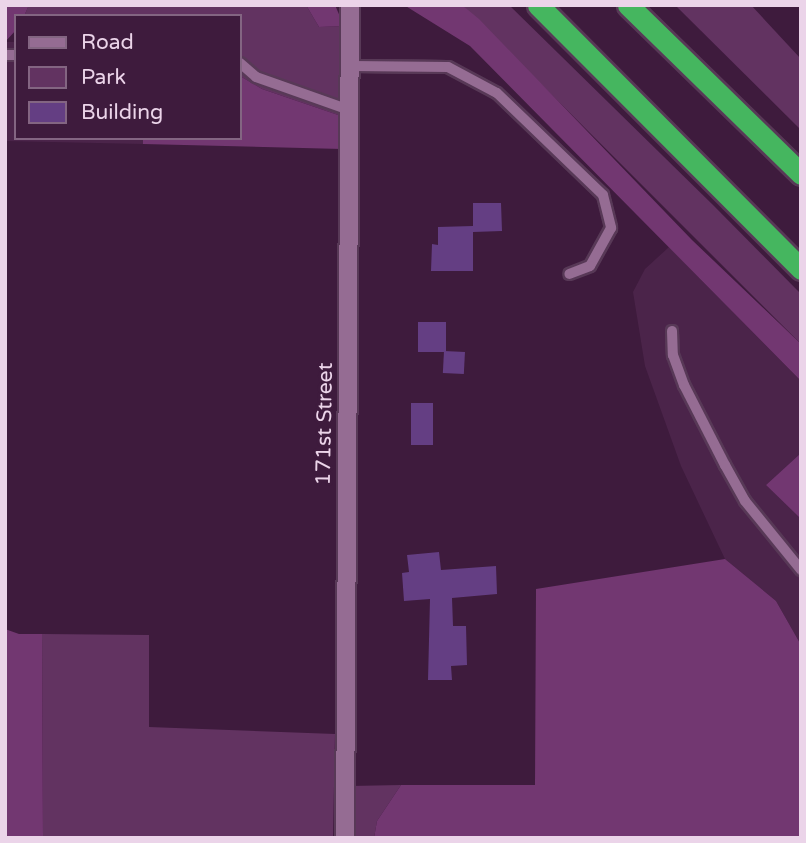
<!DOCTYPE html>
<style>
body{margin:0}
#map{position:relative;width:806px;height:843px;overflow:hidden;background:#3e1b3d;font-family:"Varela Round",sans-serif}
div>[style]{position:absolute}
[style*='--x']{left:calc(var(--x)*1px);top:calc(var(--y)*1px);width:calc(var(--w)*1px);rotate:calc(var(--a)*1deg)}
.built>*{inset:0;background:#4b244a}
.green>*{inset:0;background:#623361}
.forest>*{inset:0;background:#723771}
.building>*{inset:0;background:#643e83;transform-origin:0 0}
.roads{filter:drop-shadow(2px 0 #583957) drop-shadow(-2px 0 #583957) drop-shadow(0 2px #583957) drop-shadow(0 -2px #583957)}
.service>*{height:10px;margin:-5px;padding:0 5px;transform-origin:5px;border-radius:5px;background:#956c93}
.minor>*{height:18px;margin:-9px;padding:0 9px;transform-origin:9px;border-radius:9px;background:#956c93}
.motorway>*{height:21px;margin:-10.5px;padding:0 10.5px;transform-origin:10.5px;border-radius:10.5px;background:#45b65f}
span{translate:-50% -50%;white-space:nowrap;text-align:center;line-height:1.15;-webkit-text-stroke:6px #3e1b3d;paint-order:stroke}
.street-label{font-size:21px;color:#ebd4e9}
.frame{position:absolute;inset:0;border:7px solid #ebd4e9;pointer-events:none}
.legend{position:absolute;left:14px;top:14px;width:228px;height:126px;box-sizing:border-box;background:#3e1b3d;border:2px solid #836582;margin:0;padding:9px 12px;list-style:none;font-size:21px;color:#ebd4e9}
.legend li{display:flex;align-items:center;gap:14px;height:35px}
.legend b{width:35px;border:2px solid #836582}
</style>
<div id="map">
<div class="built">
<i style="clip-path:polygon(5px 42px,16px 42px,16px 138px,143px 138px,143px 144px,5px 141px)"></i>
<i style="clip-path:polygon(669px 247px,801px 381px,801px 453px,766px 485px,801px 519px,801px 645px,776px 601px,725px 559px,681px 466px,645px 366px,633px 292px,645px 269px)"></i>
</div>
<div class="green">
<i style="clip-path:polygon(29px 5px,306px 5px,319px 27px,344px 26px,341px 116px,262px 89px,240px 76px,240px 16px,24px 16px)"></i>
<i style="clip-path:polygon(462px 5px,509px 5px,713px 205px,801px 294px,801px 344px)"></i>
<i style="clip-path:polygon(675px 5px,751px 5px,801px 59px,801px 130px)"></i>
<i style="clip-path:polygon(42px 634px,149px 635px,149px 727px,335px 734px,333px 838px,43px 838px)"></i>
<i style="clip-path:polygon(401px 785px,377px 821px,374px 838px,350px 838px,350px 786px)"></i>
</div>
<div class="forest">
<i style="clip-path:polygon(5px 5px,29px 5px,24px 16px,16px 16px,16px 30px,5px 42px)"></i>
<i style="clip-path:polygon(306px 5px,335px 5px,344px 26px,319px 27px)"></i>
<i style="clip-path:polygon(404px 5px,462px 5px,479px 19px,692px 240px,801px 344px,801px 381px,470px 46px)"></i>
<i style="clip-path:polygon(240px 76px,262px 89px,341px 116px,342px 149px,143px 144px,143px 138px,240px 138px)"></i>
<i style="clip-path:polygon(801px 453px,801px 519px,766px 485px)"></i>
<i style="clip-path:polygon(725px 559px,776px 601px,801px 645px,801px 838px,374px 838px,377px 821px,401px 785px,535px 785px,536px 589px)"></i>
<i style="clip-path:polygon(5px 629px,19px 634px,42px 634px,43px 838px,5px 838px)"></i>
</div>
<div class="building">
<i style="clip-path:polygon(473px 203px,501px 203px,502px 231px,473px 232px,473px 271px,431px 271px,432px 244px,438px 245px,438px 227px,473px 226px)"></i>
<i style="left:418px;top:322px;width:28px;height:30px"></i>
<i style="left:444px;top:351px;width:21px;height:22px;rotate:3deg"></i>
<i style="left:411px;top:403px;width:22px;height:42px"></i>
<i style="clip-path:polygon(439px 552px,441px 570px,496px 566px,497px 594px,452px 598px,453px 626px,466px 626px,467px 665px,451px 666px,452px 680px,428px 680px,430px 599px,404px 601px,402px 573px,409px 572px,407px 555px)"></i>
</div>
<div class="roads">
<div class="service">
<i style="--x:5;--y:55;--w:11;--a:0"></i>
<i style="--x:240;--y:63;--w:21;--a:41"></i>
<i style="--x:256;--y:77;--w:102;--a:19.5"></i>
<i style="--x:352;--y:66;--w:96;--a:0.6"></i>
<i style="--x:448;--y:67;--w:55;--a:28"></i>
<i style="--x:497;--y:93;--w:147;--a:43.9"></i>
<i style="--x:603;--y:195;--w:34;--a:76"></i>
<i style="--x:611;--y:228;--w:43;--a:118.9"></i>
<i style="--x:590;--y:266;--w:22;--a:159"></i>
<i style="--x:672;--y:331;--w:24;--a:88"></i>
<i style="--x:673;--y:355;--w:32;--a:70"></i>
<i style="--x:684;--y:385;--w:90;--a:62.9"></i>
<i style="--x:725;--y:465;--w:41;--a:60.9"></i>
<i style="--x:745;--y:501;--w:89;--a:50.9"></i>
</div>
<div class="minor">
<i style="--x:345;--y:838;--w:833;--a:-89.66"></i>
</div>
<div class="motorway">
<i style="--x:538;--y:5;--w:373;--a:45.1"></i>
<i style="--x:628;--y:5;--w:242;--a:44.3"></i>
</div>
</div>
<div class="street-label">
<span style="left:325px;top:424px;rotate:-89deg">171st Street</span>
</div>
<div class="frame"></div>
<ul class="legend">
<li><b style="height:9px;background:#956c93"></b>Road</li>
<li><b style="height:19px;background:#623361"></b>Park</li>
<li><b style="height:19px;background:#643e83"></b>Building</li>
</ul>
</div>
